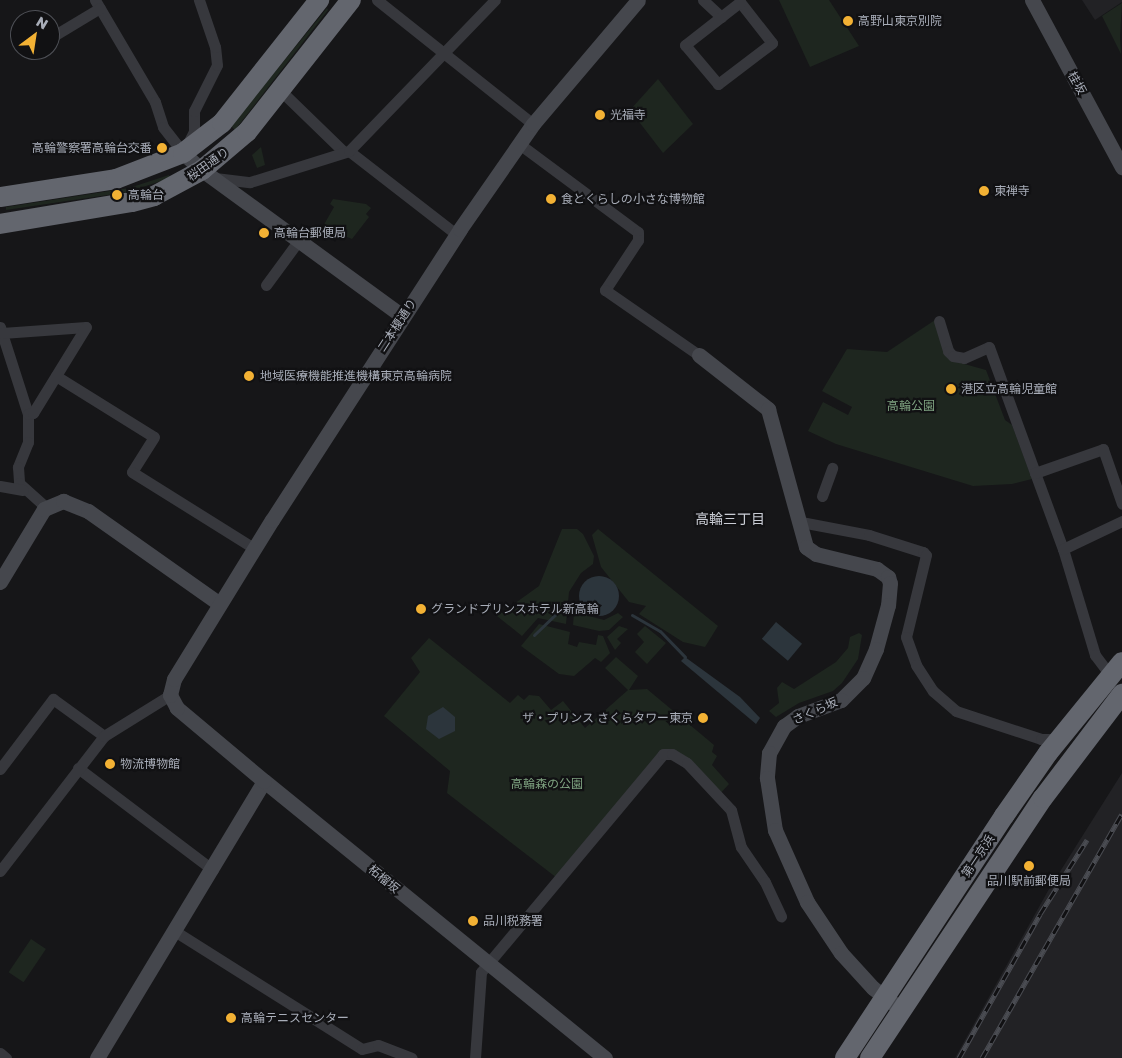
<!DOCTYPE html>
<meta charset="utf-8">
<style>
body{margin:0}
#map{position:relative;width:1122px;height:1058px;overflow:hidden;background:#161618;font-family:"Golos Text","Noto Sans JP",sans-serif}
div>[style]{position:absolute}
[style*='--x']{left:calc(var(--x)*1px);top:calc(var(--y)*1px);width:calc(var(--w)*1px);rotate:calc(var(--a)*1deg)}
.built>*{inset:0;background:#222225}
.green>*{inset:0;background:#1e261f;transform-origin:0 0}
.water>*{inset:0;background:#2c353c;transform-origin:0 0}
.round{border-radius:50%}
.stream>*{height:3px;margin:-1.5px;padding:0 1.5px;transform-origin:1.5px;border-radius:1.5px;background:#2c353c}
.street>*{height:11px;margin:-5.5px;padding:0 5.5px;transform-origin:5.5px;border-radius:5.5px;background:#37383d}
.secondary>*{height:15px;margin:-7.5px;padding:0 7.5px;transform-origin:7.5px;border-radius:7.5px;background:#45474d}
.highway>*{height:20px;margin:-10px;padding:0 10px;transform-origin:10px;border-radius:10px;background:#63666e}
.rail>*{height:5px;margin-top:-2.5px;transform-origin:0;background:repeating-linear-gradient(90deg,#111113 0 9px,#4a4c52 0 18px);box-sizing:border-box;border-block:1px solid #4a4c52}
.dots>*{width:14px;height:14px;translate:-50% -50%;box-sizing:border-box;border:2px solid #111113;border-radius:50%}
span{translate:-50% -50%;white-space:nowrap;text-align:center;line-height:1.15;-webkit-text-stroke:4.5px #111113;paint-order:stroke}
.poi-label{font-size:12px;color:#a8adb8}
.left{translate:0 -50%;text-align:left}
.right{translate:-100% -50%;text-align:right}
.street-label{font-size:12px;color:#a8adb8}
.park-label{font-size:12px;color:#7fa381}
.neighbourhood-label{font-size:14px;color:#c9ccd4}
.north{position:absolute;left:10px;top:10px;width:50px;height:50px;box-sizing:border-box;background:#111113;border:1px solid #4d4f55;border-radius:50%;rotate:31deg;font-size:14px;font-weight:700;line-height:20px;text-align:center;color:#a8adb8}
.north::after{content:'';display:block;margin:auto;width:18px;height:22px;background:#f2b134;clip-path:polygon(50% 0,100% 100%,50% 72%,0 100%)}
</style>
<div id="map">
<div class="built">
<i style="clip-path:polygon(1082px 0,1122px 0,1122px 2px,1095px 20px)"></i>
<i style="clip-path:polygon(1122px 773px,1122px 1058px,955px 1058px,1049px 889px)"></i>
</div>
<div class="green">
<i style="clip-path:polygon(779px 0,829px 0,859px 46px,810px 67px)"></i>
<i style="clip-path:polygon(1122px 3px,1120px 37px,1121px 54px,1102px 16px)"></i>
<i style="clip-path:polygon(327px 8px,328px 10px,235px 130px,231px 126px)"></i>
<i style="clip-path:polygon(658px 79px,693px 124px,663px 153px,630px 110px)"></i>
<i style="clip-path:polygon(261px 147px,265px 165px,257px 168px,252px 155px)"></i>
<i style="clip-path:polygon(169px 175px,170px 178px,128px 192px,6px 210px,6px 207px,129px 188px)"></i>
<i style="clip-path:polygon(333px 199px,366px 204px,371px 208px,366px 214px,369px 217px,352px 239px,324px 228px,314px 242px,334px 207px,330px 204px)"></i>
<i style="clip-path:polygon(935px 320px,950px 360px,986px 370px,1005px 420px,1012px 425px,1032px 479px,1012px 484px,973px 486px,836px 444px,808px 431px,823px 402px,848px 415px,852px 407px,822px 391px,847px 349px,887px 352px)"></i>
<i style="clip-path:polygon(562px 529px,577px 529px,583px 534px,594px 556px,593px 564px,581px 573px,569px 592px,566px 624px,538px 618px,522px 636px,497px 616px,539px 586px)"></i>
<i style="clip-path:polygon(598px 529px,718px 626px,705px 647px,683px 642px,639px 614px,646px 606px,629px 602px,601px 567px,592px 535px)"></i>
<i style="clip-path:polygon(574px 612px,604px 620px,618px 613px,623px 617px,609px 630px,599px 631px,573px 625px)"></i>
<i style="clip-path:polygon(539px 624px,570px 632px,568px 644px,577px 647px,579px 642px,596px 645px,598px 635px,603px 636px,610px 653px,601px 662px,595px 658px,574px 676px,559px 674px,521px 646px)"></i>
<i style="clip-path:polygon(619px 626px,628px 629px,617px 639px,621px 643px,615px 650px,607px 637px)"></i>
<i style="clip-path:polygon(645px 626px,666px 643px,647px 664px,635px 652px,644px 642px,637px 634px)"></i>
<i style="clip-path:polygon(859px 633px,862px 635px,858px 659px,842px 683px,833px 691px,799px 703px,776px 717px,769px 711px,779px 703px,777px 688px,782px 682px,794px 689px,836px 662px,848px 648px,850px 637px)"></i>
<i style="clip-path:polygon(429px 638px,510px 703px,518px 695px,524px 700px,529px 695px,539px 696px,551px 710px,563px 701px,585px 728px,628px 690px,605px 668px,616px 657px,638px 676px,629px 690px,647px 689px,714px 745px,712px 752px,717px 756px,712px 765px,729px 784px,718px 796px,687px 763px,663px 754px,557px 878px,447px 793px,450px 771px,384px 716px,420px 672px,411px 658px)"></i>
<i style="left:31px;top:939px;width:18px;height:40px;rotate:34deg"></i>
</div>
<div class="water">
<i class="round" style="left:579px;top:576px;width:40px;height:40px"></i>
<i style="left:776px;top:622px;width:34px;height:22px;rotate:40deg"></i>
<i style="clip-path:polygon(685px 657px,740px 697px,760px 718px,756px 724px,681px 661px)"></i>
<i style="clip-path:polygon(443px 707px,455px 717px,455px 731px,439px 739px,426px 729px,428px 716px)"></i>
</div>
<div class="stream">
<i style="--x:632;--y:615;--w:32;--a:30"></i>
<i style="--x:660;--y:631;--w:36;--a:46"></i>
<i style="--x:534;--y:635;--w:37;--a:-44"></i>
</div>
<div class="street">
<i style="--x:95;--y:0;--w:118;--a:59.5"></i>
<i style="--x:155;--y:102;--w:26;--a:72"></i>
<i style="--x:163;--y:127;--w:33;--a:52"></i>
<i style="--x:183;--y:153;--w:25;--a:-63"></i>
<i style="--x:194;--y:131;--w:20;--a:-90"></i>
<i style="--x:194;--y:111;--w:51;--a:-63.4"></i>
<i style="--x:217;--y:65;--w:18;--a:-96"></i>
<i style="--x:215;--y:47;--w:50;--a:-108.8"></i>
<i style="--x:377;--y:0;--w:199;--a:38.5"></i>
<i style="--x:703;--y:0;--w:25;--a:43"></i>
<i style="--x:740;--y:2;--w:52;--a:52"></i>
<i style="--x:772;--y:43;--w:68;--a:142.8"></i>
<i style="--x:718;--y:84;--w:51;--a:-130.2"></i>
<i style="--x:685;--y:45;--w:70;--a:-38"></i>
<i style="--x:50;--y:38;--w:58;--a:-31"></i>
<i style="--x:26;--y:52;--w:4;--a:-27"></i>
<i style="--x:280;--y:90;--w:89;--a:44.1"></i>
<i style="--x:518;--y:143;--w:149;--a:36.6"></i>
<i style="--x:638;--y:232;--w:8;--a:90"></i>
<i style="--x:638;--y:240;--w:60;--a:123.4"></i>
<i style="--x:605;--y:290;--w:114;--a:34.7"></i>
<i style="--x:349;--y:151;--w:135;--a:37.8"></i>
<i style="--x:215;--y:178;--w:35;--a:7"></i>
<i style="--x:250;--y:182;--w:104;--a:-17.4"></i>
<i style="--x:349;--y:151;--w:210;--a:-46"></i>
<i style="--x:266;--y:285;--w:56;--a:-53.7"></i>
<i style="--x:939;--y:321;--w:31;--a:73"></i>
<i style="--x:948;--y:351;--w:7;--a:45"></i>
<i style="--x:953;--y:356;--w:11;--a:10"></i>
<i style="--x:964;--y:358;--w:27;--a:-24"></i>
<i style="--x:989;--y:347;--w:215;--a:69.9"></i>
<i style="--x:1063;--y:549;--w:111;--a:73.2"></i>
<i style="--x:1095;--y:655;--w:25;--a:53"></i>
<i style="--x:0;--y:327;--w:91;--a:72.2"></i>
<i style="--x:28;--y:414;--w:28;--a:90"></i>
<i style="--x:28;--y:442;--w:27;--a:112"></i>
<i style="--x:18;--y:467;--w:16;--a:86"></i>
<i style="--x:19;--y:483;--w:36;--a:42"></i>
<i style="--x:2;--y:333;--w:84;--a:-4.1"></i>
<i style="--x:56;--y:376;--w:115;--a:31.9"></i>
<i style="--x:154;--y:437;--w:41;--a:122.2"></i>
<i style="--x:132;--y:472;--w:145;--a:32"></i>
<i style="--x:28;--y:414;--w:5;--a:-11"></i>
<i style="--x:33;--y:413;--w:101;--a:-58.4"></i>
<i style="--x:1035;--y:473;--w:72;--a:-19.4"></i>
<i style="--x:1103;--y:449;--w:58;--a:70.9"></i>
<i style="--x:0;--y:486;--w:23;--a:10"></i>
<i style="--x:822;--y:496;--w:30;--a:-70"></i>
<i style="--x:801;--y:522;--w:69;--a:10.8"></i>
<i style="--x:869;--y:535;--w:57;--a:17.5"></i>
<i style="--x:923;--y:552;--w:4;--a:45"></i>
<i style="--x:926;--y:555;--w:84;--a:103.7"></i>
<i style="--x:906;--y:637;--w:30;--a:70"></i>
<i style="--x:916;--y:665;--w:31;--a:57"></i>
<i style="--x:933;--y:691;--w:30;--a:41"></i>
<i style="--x:956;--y:711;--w:89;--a:18.2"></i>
<i style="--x:1041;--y:739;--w:18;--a:0"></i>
<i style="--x:1063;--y:549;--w:65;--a:-25.4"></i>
<i style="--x:78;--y:768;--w:169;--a:37.1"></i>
<i style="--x:0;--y:769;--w:88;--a:-52.9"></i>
<i style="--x:53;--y:699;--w:63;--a:36"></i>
<i style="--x:0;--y:871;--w:170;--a:-52.4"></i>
<i style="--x:104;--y:736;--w:78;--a:-31.8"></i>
<i style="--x:173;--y:930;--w:223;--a:32.2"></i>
<i style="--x:362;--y:1049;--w:16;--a:-14"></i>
<i style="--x:378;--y:1045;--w:36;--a:21"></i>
<i style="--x:0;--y:1053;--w:8;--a:40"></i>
<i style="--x:475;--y:1058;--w:86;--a:-86"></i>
<i style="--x:481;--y:972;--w:284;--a:-50.1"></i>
<i style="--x:663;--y:754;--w:9;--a:0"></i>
<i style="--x:672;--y:754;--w:17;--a:31"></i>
<i style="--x:687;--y:763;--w:64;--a:46.9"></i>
<i style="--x:731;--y:810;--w:38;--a:75"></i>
<i style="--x:741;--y:847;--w:42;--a:55.6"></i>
<i style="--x:765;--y:882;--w:38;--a:65"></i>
</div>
<div class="secondary">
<i style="--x:1032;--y:0;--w:190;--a:61.7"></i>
<i style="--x:183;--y:153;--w:25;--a:42"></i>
<i style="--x:202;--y:170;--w:248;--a:36.1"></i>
<i style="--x:699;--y:355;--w:88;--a:38"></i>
<i style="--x:768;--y:409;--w:143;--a:74.6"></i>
<i style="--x:806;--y:547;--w:12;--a:35"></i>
<i style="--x:816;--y:554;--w:63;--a:13.8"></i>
<i style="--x:877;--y:569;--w:14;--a:36"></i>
<i style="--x:888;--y:577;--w:6;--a:72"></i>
<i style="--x:890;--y:583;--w:22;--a:95"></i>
<i style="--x:888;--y:605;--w:46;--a:105.3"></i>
<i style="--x:876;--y:649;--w:32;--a:114"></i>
<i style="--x:863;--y:678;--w:31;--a:135"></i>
<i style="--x:841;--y:700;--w:46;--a:159.6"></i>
<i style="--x:798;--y:716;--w:17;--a:144"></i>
<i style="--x:784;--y:726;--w:31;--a:119"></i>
<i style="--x:769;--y:753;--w:25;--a:95"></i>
<i style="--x:767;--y:778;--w:53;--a:81.3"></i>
<i style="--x:775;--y:830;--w:79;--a:66"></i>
<i style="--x:807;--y:902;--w:61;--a:56.3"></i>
<i style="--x:841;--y:953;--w:47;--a:47.6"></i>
<i style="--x:873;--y:988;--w:26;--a:37"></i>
<i style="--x:0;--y:582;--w:85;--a:-58.9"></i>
<i style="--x:44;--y:509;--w:21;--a:-23"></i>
<i style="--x:63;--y:501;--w:27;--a:22"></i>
<i style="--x:88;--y:511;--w:161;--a:35.2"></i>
<i style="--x:97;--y:1058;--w:323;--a:-58.9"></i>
<i style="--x:605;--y:1058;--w:439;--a:-140.9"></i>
<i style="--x:264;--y:781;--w:114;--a:-140"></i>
<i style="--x:177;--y:708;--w:15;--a:-118"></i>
<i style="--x:170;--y:695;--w:16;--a:-76"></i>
<i style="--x:174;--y:679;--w:187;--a:-58.4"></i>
<i style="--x:272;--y:520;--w:346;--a:-57.1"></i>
<i style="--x:460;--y:229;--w:128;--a:-55.2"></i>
<i style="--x:533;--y:124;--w:162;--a:-49.7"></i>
</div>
<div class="highway">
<i style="--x:0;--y:197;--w:117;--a:-8.8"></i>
<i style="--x:116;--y:179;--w:72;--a:-21.2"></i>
<i style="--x:183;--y:153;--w:49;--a:-37.6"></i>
<i style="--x:222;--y:123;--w:157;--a:-51.7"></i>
<i style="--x:0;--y:224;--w:134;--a:-9.5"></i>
<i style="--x:132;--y:202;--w:23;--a:-15"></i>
<i style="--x:154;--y:196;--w:55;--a:-28.4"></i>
<i style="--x:202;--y:170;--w:59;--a:-40.2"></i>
<i style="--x:247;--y:132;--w:168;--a:-51.8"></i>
<i style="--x:845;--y:1058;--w:290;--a:-56.7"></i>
<i style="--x:1004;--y:816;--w:77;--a:-55.1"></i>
<i style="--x:1048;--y:753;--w:117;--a:-50.9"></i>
<i style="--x:870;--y:1058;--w:312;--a:-56.4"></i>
<i style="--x:1043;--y:798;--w:131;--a:-52.8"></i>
</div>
<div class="rail">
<i style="--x:959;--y:1058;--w:165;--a:-60.6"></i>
<i style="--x:1040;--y:914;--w:88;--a:-57.6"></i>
<i style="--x:982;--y:1058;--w:281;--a:-60.2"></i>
</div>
<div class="dots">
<i style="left:848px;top:21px;background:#f2b134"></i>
<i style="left:600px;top:115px;background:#f2b134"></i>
<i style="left:162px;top:148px;background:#f2b134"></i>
<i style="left:984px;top:191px;background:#f2b134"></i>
<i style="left:117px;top:195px;background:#f2b134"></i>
<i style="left:551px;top:199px;background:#f2b134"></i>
<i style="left:264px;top:233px;background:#f2b134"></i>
<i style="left:249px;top:376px;background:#f2b134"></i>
<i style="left:951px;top:389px;background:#f2b134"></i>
<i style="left:421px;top:609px;background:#f2b134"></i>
<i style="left:703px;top:718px;background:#f2b134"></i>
<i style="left:110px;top:764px;background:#f2b134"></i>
<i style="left:1029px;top:866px;background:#f2b134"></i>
<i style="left:473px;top:921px;background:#f2b134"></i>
<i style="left:231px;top:1018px;background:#f2b134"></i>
</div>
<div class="poi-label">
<span class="left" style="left:858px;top:21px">高野山東京別院</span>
<span class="left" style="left:610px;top:115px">光福寺</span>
<span class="right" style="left:152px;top:148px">高輪警察署高輪台交番</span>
<span class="left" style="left:994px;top:191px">東禅寺</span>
<span class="left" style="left:128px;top:195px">高輪台</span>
<span class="left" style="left:561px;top:199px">食とくらしの小さな博物館</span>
<span class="left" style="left:274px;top:233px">高輪台郵便局</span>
<span class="left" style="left:260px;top:376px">地域医療機能推進機構東京高輪病院</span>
<span class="left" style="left:961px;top:389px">港区立高輪児童館</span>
<span class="left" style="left:431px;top:609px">グランドプリンスホテル新高輪</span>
<span class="right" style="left:693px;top:718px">ザ・プリンス さくらタワー東京</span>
<span class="left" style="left:120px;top:764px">物流博物館</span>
<span style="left:1029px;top:881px">品川駅前郵便局</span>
<span class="left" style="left:483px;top:921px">品川税務署</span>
<span class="left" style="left:241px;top:1018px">高輪テニスセンター</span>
</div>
<div class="street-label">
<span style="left:1077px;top:83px;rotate:61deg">桂坂</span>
<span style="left:208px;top:164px;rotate:-35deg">桜田通り</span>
<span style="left:397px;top:325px;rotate:-57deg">二本榎通り</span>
<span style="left:815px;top:711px;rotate:-24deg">さくら坂</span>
<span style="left:978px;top:856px;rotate:-56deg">第一京浜</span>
<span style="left:384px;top:879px;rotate:39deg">柘榴坂</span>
</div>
<div class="park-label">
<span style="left:911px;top:406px">高輪公園</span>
<span style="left:547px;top:784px">高輪森の公園</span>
</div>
<div class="neighbourhood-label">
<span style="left:730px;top:519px">高輪三丁目</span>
</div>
<div class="north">N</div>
</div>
